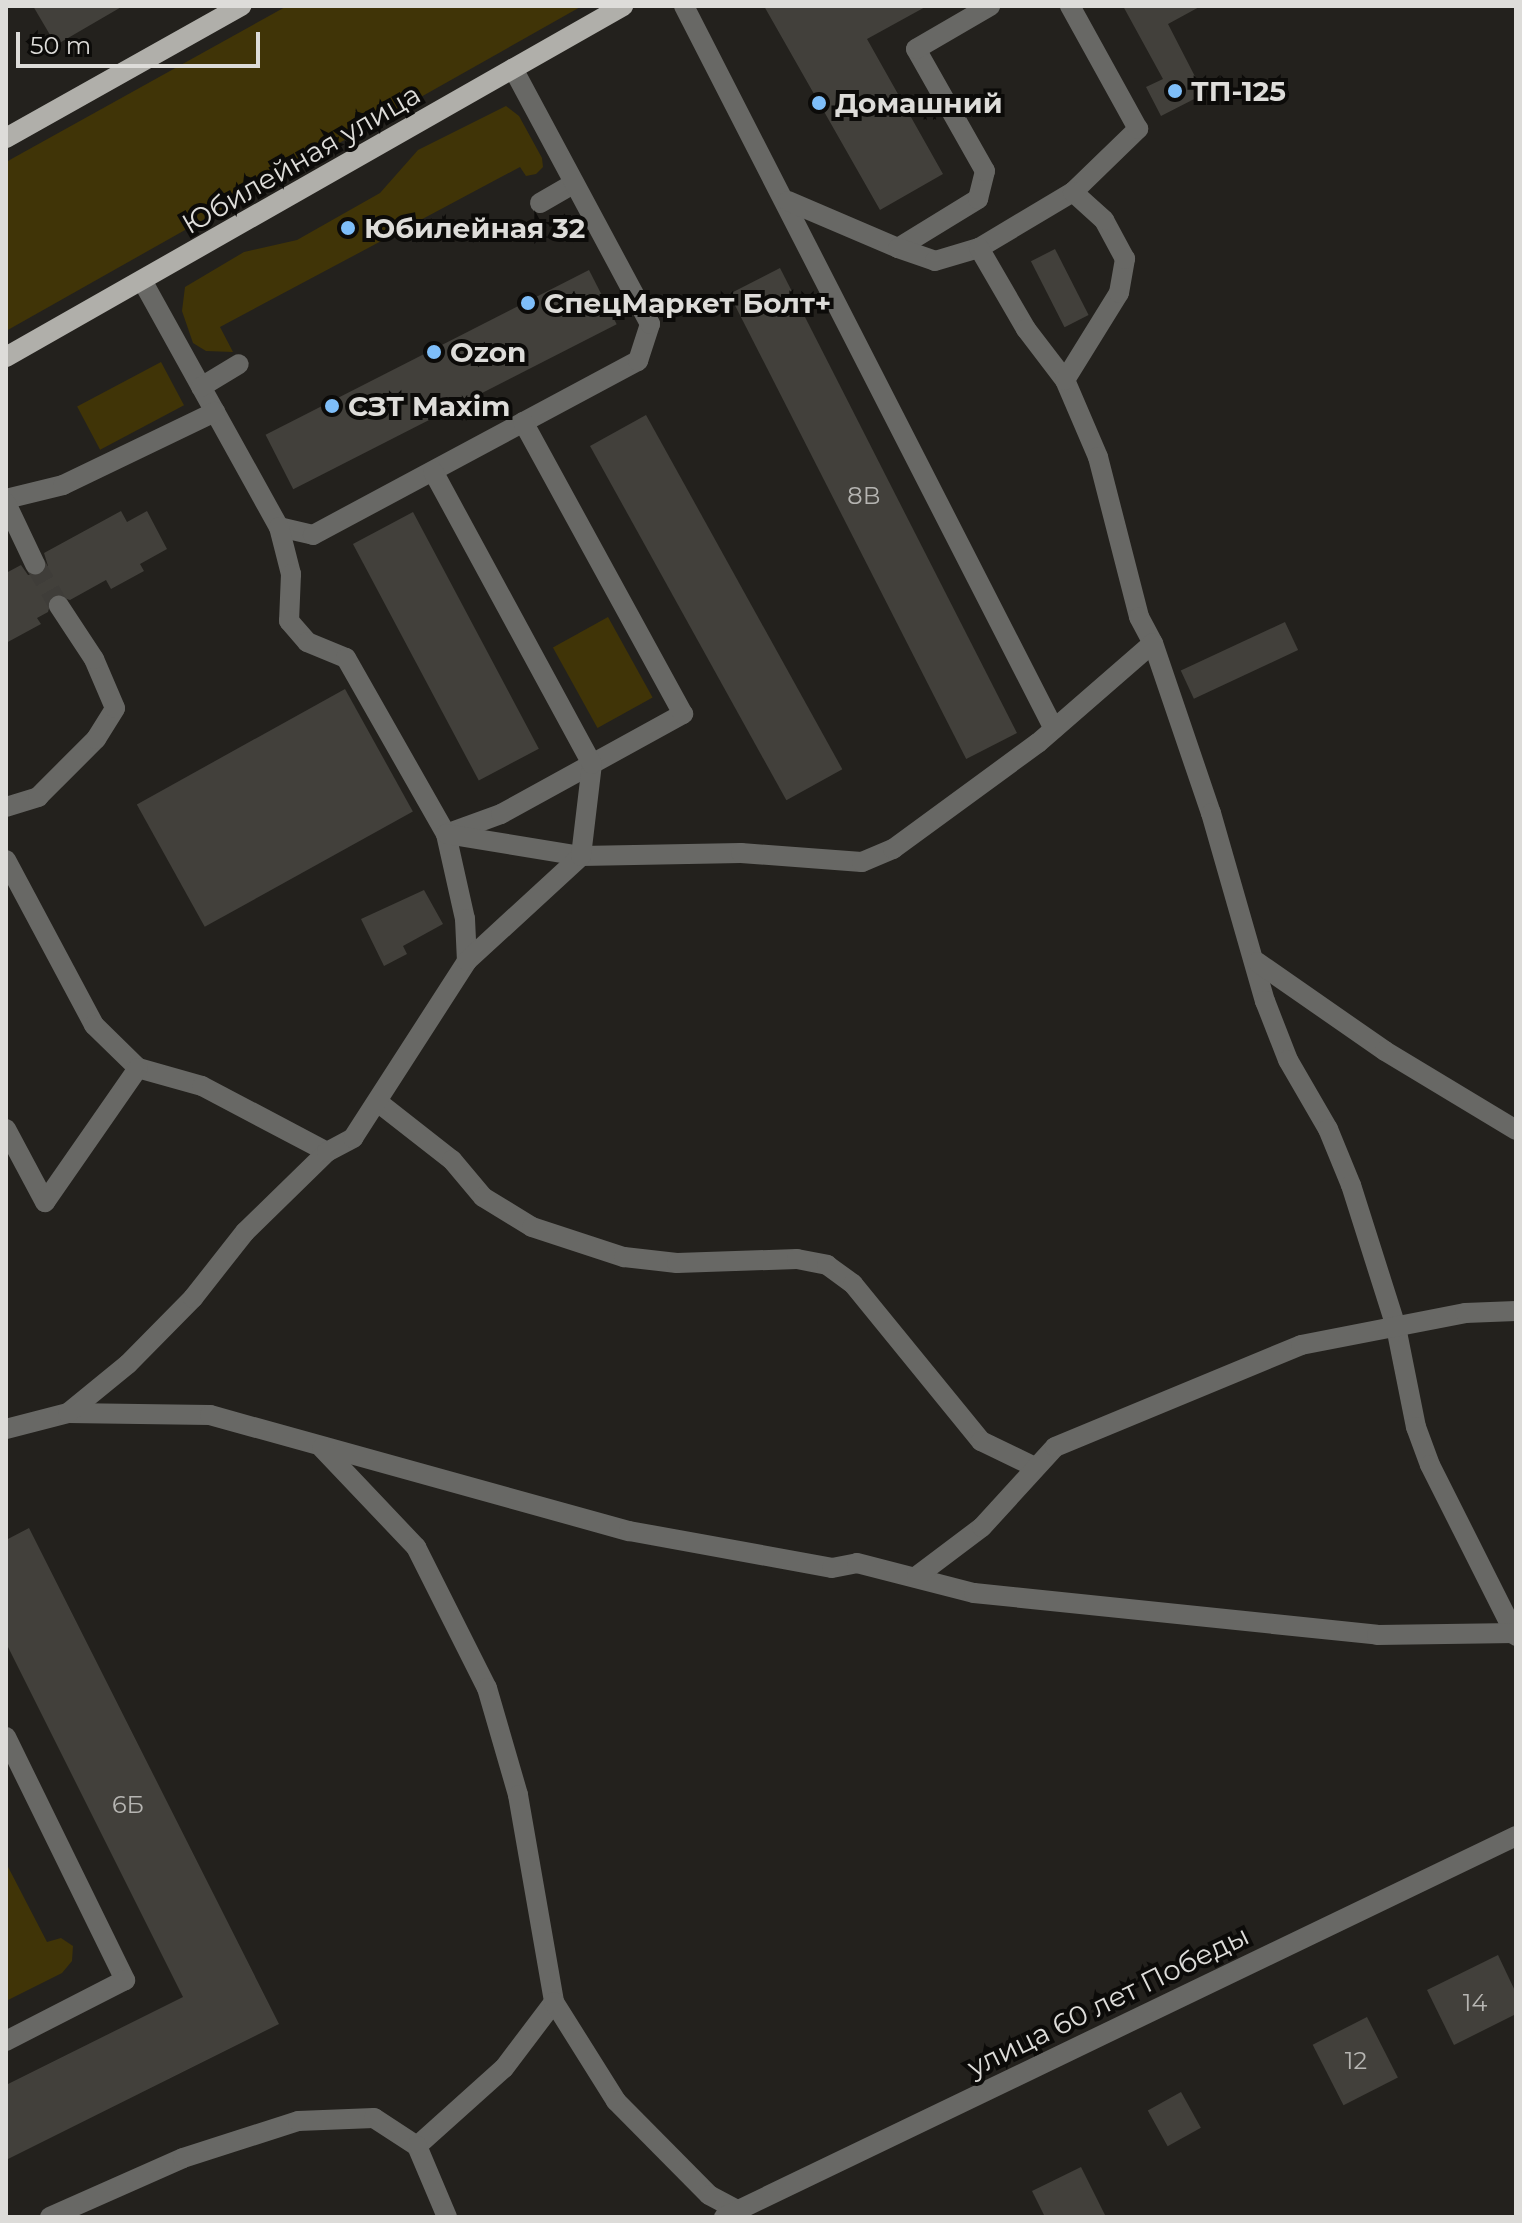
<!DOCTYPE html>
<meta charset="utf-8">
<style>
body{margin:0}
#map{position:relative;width:1522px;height:2223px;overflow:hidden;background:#23211d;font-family:Montserrat,sans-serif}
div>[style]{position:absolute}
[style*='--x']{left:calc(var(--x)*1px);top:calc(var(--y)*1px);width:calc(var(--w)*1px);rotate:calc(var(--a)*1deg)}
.green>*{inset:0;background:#403407;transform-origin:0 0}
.building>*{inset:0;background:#42403b;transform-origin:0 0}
.minor-tunnel>*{height:20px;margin-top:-10px;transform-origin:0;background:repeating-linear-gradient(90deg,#3f3d39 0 20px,transparent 0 30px)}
.minor>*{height:20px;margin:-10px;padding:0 10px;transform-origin:10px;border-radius:10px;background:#686865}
.major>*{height:20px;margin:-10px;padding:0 10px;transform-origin:10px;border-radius:10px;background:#b0afaa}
.dots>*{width:22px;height:22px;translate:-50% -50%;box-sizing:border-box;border:4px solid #0c0b09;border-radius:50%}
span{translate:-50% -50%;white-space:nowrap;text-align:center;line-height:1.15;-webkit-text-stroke:8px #0c0b09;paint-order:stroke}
.number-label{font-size:24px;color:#b6b5b2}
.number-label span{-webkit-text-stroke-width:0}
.poi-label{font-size:28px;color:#dddcd9;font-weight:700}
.left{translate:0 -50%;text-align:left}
.street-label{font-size:28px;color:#dddcd9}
.frame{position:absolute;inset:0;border:8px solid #dddcd9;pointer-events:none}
.scale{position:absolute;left:16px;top:32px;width:244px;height:36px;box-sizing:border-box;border:4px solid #dddcd9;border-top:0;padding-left:10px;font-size:24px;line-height:28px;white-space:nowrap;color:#dddcd9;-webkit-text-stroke:6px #0c0b09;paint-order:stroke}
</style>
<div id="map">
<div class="green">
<i style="clip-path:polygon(287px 6px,582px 6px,6px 331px,6px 162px)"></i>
<i style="clip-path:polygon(506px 106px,519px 116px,542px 158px,543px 167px,536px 174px,526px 176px,520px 167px,220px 327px,233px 352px,206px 351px,193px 343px,182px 311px,185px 287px,244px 252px,297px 240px,380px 193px,418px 150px)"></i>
<i style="left:161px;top:362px;width:49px;height:95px;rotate:62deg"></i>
<i style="left:608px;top:617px;width:92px;height:63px;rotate:61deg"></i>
<i style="clip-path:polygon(6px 1863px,47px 1942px,61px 1938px,73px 1946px,72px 1961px,62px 1973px,6px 2001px)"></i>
</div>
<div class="building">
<i style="clip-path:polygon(33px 6px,123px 6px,56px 45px)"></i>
<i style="clip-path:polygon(764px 6px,927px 6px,867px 39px,943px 174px,880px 210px)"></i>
<i style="clip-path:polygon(1123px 6px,1201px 6px,1168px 24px,1204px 94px,1161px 116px,1146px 87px,1163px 79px)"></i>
<i style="left:1055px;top:249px;width:74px;height:27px;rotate:63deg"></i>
<i style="left:780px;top:268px;width:522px;height:57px;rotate:63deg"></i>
<i style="left:589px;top:270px;width:61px;height:363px;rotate:63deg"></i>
<i style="left:646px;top:415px;width:405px;height:64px;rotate:61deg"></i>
<i style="clip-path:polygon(121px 511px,127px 522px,147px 511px,167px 549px,140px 564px,144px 571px,111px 589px,106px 580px,70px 600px,53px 595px,48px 612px,37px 618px,41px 624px,6px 643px,6px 573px,21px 565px,28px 575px,41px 575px,48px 566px,44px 553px)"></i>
<i style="left:413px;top:512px;width:268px;height:68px;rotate:62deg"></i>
<i style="left:1285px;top:622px;width:31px;height:115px;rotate:65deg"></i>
<i style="left:345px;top:689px;width:140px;height:238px;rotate:61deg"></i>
<i style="clip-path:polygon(424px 890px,443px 924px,403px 946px,407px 954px,384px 966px,361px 919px)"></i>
<i style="clip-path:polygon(29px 1528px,279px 2024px,6px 2160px,6px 2085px,183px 1997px,6px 1643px,6px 1540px)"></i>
<i style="clip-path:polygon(1498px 1955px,1516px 1993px,1516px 2014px,1454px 2045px,1427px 1990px)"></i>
<i style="left:1367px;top:2017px;width:68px;height:61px;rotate:63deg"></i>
<i style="left:1181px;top:2092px;width:41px;height:38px;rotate:61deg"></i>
<i style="clip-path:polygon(1081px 2167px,1106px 2217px,1045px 2217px,1032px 2191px)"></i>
</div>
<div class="minor-tunnel">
<i style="--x:35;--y:564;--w:48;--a:60.3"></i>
</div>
<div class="minor">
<i style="--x:684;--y:6;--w:812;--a:62.9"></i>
<i style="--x:788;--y:201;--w:120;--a:23.1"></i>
<i style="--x:898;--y:248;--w:94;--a:-31.5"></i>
<i style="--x:978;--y:199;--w:29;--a:-76"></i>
<i style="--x:985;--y:171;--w:140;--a:-119.5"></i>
<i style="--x:916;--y:49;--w:86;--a:-30.2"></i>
<i style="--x:540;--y:203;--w:39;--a:-30"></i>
<i style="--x:898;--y:248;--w:39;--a:19"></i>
<i style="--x:935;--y:261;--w:46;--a:-16.5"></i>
<i style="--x:979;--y:248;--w:109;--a:-30.8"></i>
<i style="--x:1073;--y:192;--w:91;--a:-44.1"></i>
<i style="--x:1138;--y:129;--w:141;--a:-118.9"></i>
<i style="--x:979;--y:248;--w:94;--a:59.9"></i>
<i style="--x:1026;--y:329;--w:64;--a:52.6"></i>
<i style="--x:1065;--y:380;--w:84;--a:66.8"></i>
<i style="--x:1098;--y:457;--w:165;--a:75.6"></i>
<i style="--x:1139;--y:617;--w:30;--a:62"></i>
<i style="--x:1153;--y:643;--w:180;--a:71.2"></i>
<i style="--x:1211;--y:813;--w:196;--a:74"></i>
<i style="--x:1265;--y:1001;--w:63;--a:68.7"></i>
<i style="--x:1288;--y:1060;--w:80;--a:59.9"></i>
<i style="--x:1328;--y:1129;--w:61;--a:67.7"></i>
<i style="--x:1351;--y:1185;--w:149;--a:72.4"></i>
<i style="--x:1396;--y:1327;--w:102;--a:78.7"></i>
<i style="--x:1416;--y:1427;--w:40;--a:69.8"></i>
<i style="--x:1430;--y:1465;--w:191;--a:63.3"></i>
<i style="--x:143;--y:282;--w:280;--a:61"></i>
<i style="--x:279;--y:527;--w:35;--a:13"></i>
<i style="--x:313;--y:535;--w:369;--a:-28.2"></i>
<i style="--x:638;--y:361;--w:39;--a:-72"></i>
<i style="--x:650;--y:324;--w:290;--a:-118.2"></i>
<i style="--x:1065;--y:380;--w:102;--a:-58.2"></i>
<i style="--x:1119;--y:293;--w:35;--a:-80"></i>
<i style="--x:1125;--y:259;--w:44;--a:-118.3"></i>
<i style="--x:1104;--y:220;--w:42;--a:-137.9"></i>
<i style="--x:201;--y:387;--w:44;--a:-31.2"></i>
<i style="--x:6;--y:499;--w:59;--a:-13.8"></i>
<i style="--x:63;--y:485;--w:169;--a:-25.7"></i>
<i style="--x:6;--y:503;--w:68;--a:64.6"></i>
<i style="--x:279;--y:527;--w:49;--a:75.7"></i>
<i style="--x:291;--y:574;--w:47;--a:92.4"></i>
<i style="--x:289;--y:621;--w:28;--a:49"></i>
<i style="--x:307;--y:642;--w:42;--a:22.3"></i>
<i style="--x:346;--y:658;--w:202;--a:60.4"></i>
<i style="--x:446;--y:834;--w:87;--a:77.4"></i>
<i style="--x:465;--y:919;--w:42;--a:87.3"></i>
<i style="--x:6;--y:807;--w:34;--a:-17"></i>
<i style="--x:38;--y:797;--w:82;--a:-45"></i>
<i style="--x:96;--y:739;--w:36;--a:-58"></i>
<i style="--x:115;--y:708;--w:53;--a:-113.2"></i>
<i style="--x:94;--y:659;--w:64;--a:-123.4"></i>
<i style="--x:449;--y:833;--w:55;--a:-20.1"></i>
<i style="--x:501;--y:814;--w:208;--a:-28.8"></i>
<i style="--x:683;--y:714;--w:333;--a:-118.7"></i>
<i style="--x:446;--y:834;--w:137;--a:9.3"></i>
<i style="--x:581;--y:856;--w:160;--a:-1.1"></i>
<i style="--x:741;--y:853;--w:121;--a:4.3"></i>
<i style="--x:862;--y:862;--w:34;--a:-23"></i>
<i style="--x:893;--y:849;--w:180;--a:-36.2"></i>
<i style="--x:1038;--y:743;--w:152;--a:-41"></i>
<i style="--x:6;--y:860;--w:187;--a:61.9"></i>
<i style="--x:94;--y:1025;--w:62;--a:44.3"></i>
<i style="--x:138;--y:1068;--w:66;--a:15.7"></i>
<i style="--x:202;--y:1086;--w:141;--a:27.8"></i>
<i style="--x:1257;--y:962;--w:156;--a:34.8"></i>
<i style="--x:1385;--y:1051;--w:153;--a:31.1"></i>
<i style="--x:379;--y:1103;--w:93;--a:38"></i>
<i style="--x:452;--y:1160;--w:48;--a:50"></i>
<i style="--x:483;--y:1197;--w:57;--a:31.5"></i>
<i style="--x:532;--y:1227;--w:97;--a:18.1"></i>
<i style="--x:624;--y:1257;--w:53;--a:6.5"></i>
<i style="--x:677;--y:1263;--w:120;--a:-1.9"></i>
<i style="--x:797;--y:1259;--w:31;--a:11"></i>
<i style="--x:827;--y:1265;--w:32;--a:36"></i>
<i style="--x:853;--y:1284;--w:203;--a:50.8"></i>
<i style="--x:981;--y:1441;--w:58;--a:25.7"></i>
<i style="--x:6;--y:1129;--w:83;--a:61.9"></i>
<i style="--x:45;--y:1202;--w:163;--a:-55.2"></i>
<i style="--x:68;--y:1413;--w:142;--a:0.8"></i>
<i style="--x:210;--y:1415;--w:435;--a:15.5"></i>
<i style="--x:629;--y:1531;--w:206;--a:10.3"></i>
<i style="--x:832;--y:1568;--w:25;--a:-11"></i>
<i style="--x:857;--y:1563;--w:121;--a:14.4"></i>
<i style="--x:974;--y:1593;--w:405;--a:5.9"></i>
<i style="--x:1377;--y:1635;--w:138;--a:-0.8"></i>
<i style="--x:6;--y:1429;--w:64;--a:-14.5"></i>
<i style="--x:68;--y:1413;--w:77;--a:-39.2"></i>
<i style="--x:128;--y:1364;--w:93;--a:-45.4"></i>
<i style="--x:193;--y:1298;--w:84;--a:-51.8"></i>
<i style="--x:245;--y:1232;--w:115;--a:-44.3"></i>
<i style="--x:327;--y:1152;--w:30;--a:-28"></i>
<i style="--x:353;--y:1138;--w:211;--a:-57.2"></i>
<i style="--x:467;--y:961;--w:155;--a:-42.6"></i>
<i style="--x:581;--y:856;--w:93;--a:-83.2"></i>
<i style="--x:592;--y:764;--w:333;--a:-118.5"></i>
<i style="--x:322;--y:1448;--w:137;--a:46.5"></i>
<i style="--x:416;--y:1547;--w:158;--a:63.3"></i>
<i style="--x:487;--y:1688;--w:111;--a:73.8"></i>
<i style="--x:518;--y:1795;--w:210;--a:80.1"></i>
<i style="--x:554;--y:2002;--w:83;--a:127.1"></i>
<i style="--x:504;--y:2068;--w:117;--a:138.1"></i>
<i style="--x:917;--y:1576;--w:81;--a:-37"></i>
<i style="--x:982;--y:1527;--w:108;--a:-47.6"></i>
<i style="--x:1055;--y:1447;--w:266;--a:-22.5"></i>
<i style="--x:1301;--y:1345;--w:167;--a:-11"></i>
<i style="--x:1465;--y:1313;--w:51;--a:-2.2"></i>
<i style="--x:6;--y:1737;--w:271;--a:63.9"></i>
<i style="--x:125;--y:1980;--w:134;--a:152.9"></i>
<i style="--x:554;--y:2002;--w:117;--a:57.9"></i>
<i style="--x:616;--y:2101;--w:132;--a:45.3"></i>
<i style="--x:709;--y:2195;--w:32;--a:28"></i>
<i style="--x:50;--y:2217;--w:145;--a:-23.9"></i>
<i style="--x:183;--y:2158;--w:121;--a:-17.8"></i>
<i style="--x:298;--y:2121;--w:76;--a:-2.3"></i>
<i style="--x:374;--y:2118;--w:51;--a:33.1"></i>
<i style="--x:417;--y:2146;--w:77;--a:67.1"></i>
<i style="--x:724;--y:2217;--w:879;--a:-25.69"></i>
</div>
<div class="major">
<i style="--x:6;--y:138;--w:270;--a:-29.3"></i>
<i style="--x:6;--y:357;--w:710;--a:-29.63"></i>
</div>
<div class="dots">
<i style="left:1175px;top:91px;background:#7ebef9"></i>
<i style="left:819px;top:103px;background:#7ebef9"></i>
<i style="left:348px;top:228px;background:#7ebef9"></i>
<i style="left:528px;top:303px;background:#7ebef9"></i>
<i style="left:434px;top:352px;background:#7ebef9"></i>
<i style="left:332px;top:406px;background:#7ebef9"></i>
</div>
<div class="number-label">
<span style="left:864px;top:496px">8В</span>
<span style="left:128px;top:1805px">6Б</span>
<span style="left:1475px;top:2003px">14</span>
<span style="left:1356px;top:2061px">12</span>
</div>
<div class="poi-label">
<span class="left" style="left:1191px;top:91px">ТП-125</span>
<span class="left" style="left:835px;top:103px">Домашний</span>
<span class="left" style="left:364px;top:228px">Юбилейная 32</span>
<span class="left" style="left:544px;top:303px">СпецМаркет Болт+</span>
<span class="left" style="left:450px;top:352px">Ozon</span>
<span class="left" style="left:348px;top:406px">СЗТ Maxim</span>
</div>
<div class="street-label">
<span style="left:301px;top:159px;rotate:-30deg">Юбилейная улица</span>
<span style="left:1108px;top:2001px;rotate:-26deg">улица 60 лет Победы</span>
</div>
<div class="frame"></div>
<div class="scale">50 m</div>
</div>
